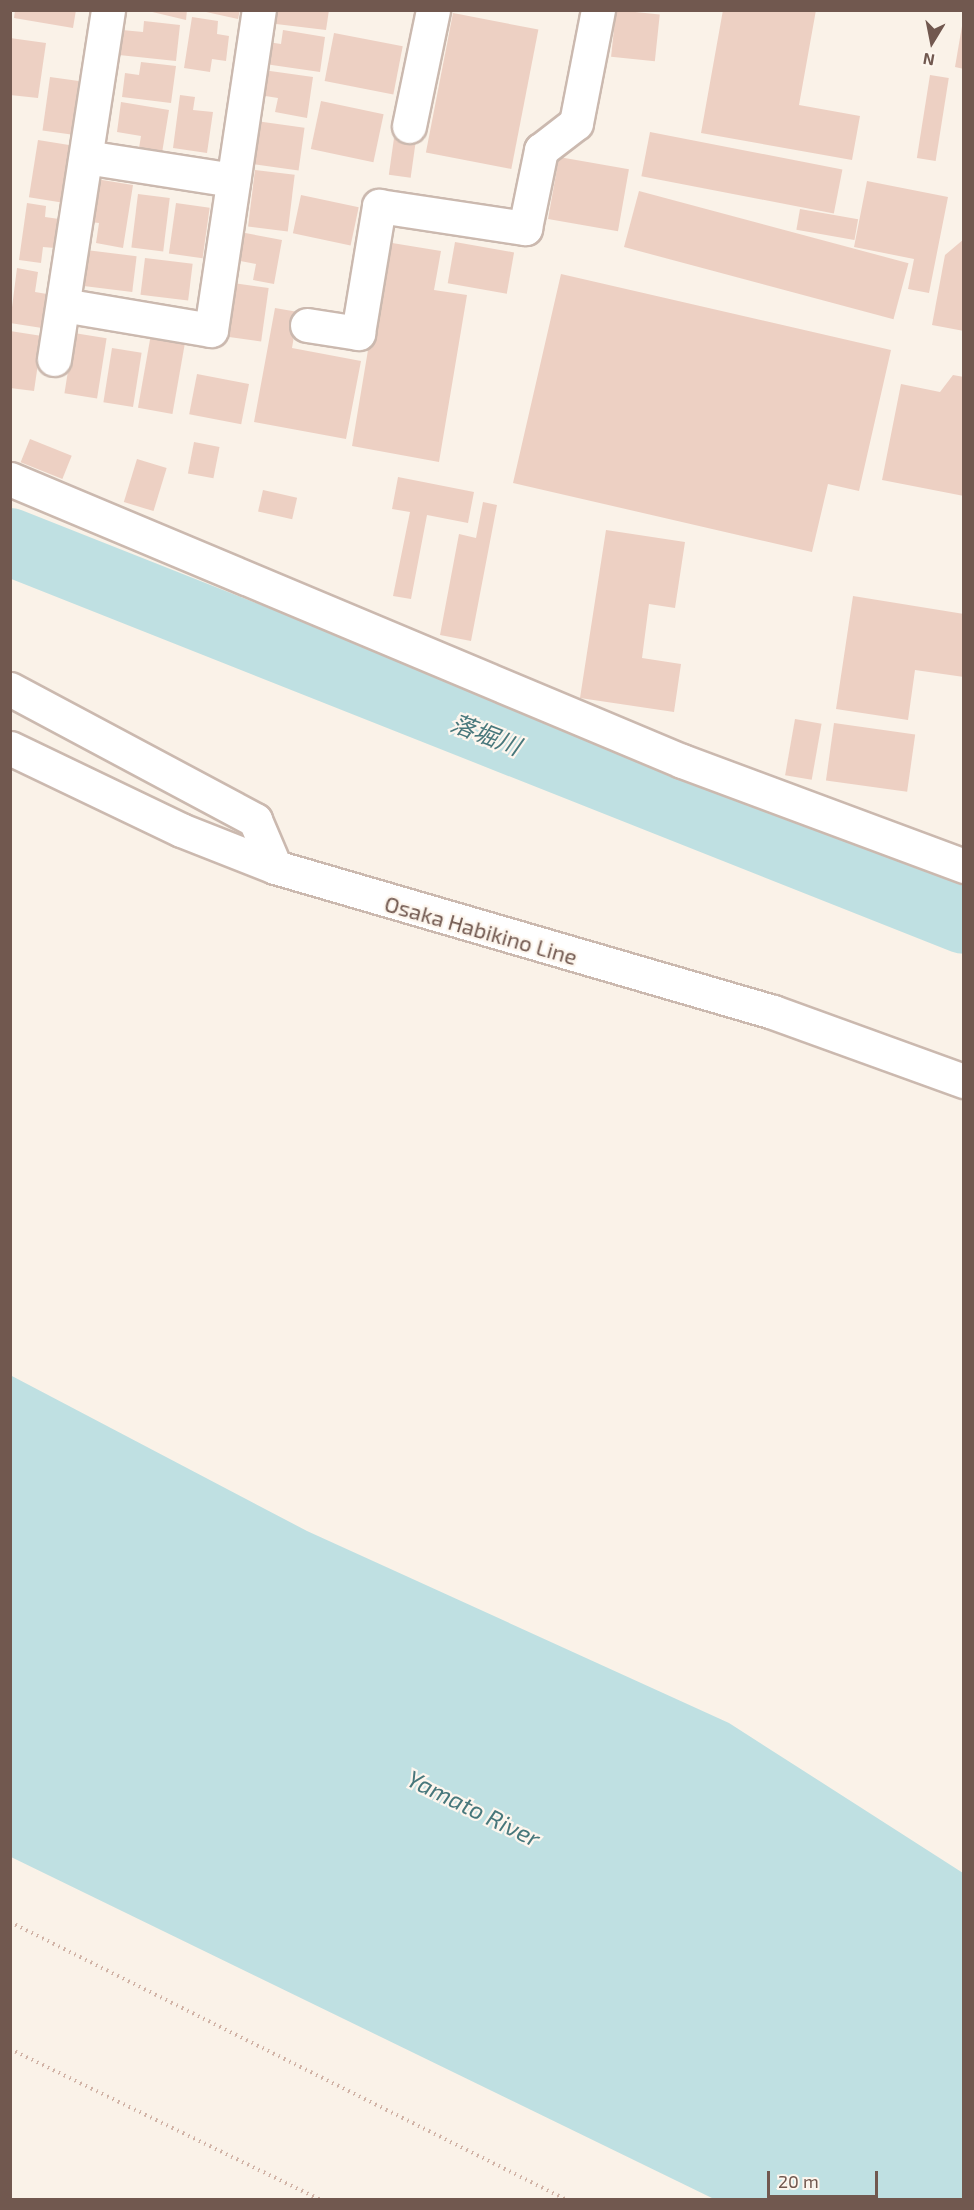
<!DOCTYPE html>
<meta charset="utf-8">
<style>
body{margin:0}
#map{position:relative;width:974px;height:2210px;overflow:hidden;background:#faf2e8;font-family:"Exo 2","Noto Sans JP",sans-serif}
div>[style]{position:absolute}
[style*='--x']{left:calc(var(--x)*1px);top:calc(var(--y)*1px);width:calc(var(--w)*1px);rotate:calc(var(--a)*1deg)}
.water>*{inset:0;background:#bfe0e2}
.river>*{height:68px;margin:-34px;padding:0 34px;transform-origin:34px;border-radius:34px;background:#bfe0e2}
.building>*{inset:0;background:#edd0c3;transform-origin:0 0}
.path>*{height:4px;margin-top:-2px;transform-origin:0;background:repeating-linear-gradient(90deg,#d1b3a6 0 1.5px,transparent 0 6px)}
.roads{filter:drop-shadow(2px 0 #cbb9af) drop-shadow(-2px 0 #cbb9af) drop-shadow(0 2px #cbb9af) drop-shadow(0 -2px #cbb9af)}
.street>*{height:33px;margin:-16.5px;padding:0 16.5px;transform-origin:16.5px;border-radius:16.5px;background:#fff}
.secondary>*{height:33px;margin:-16.5px;padding:0 16.5px;transform-origin:16.5px;border-radius:16.5px;background:#fff}
span{translate:-50% -50%;white-space:nowrap;text-align:center;line-height:1.15;-webkit-text-stroke:4.5px #fdf6ee;paint-order:stroke}
.street-label{font-size:22px;color:#71584f}
.water-label{font-size:24px;color:#47777b;font-style:italic}
.frame{position:absolute;inset:0;border:12px solid #71584f;pointer-events:none}
.north{position:absolute;left:902px;top:12px;width:60px;height:60px;-webkit-text-stroke:4px #fdf6ee;paint-order:stroke;rotate:190deg;font-size:16px;font-weight:700;line-height:24px;text-align:center;color:#71584f}
.north::after{content:'';display:block;margin:auto;width:21px;height:27px;background:#71584f;clip-path:polygon(50% 0,100% 100%,50% 72%,0 100%)}
.scale{position:absolute;left:767px;top:2171px;width:111px;height:27px;box-sizing:border-box;border:3px solid #71584f;border-top:0;padding-left:8px;font-size:18px;line-height:21px;white-space:nowrap;color:#71584f;-webkit-text-stroke:4px #fdf6ee;paint-order:stroke}
</style>
<div id="map">
<div class="water">
<i style="clip-path:polygon(10px 1375px,307px 1531px,729px 1723px,963px 1873px,963px 2199px,714px 2199px,11px 1857px)"></i>
</div>
<div class="river">
<i style="--x:10;--y:542;--w:1026;--a:21.61"></i>
</div>
<div class="building">
<i style="clip-path:polygon(15px 10px,76px 10px,73px 28px,14px 18px)"></i>
<i style="clip-path:polygon(144px 10px,187px 10px,186px 20px)"></i>
<i style="clip-path:polygon(197px 10px,240px 10px,238px 19px)"></i>
<i style="clip-path:polygon(277px 10px,329px 10px,326px 30px,276px 24px)"></i>
<i style="left:616px;top:10px;width:44px;height:47px;rotate:6deg"></i>
<i style="clip-path:polygon(723px 10px,816px 10px,799px 105px,860px 116px,852px 160px,701px 133px)"></i>
<i style="left:453px;top:13px;width:87px;height:142px;rotate:11deg"></i>
<i style="clip-path:polygon(192px 17px,218px 21px,217px 34px,229px 36px,226px 61px,212px 59px,210px 72px,184px 68px)"></i>
<i style="clip-path:polygon(144px 21px,180px 25px,176px 61px,119px 55px,122px 30px,143px 32px)"></i>
<i style="clip-path:polygon(962px 26px,964px 26px,964px 69px,955px 67px)"></i>
<i style="clip-path:polygon(283px 30px,325px 37px,320px 72px,265px 64px,268px 42px,281px 44px)"></i>
<i style="left:334px;top:33px;width:70px;height:49px;rotate:11deg"></i>
<i style="clip-path:polygon(10px 38px,46px 43px,38px 98px,10px 95px)"></i>
<i style="clip-path:polygon(141px 62px,176px 66px,171px 103px,122px 97px,125px 73px,139px 75px)"></i>
<i style="clip-path:polygon(263px 70px,313px 77px,307px 118px,275px 112px,278px 98px,259px 95px)"></i>
<i style="left:930px;top:75px;width:19px;height:84px;rotate:9deg"></i>
<i style="left:50px;top:77px;width:29px;height:54px;rotate:8deg"></i>
<i style="clip-path:polygon(180px 95px,195px 97px,193px 110px,213px 112px,207px 153px,173px 148px)"></i>
<i style="left:321px;top:101px;width:64px;height:49px;rotate:12deg"></i>
<i style="clip-path:polygon(121px 102px,169px 110px,162px 153px,139px 148px,141px 136px,117px 132px)"></i>
<i style="left:256px;top:121px;width:49px;height:43px;rotate:8deg"></i>
<i style="left:650px;top:132px;width:196px;height:45px;rotate:11deg"></i>
<i style="left:394px;top:138px;width:22px;height:37px;rotate:8deg"></i>
<i style="left:38px;top:140px;width:33px;height:58px;rotate:9deg"></i>
<i style="left:559px;top:157px;width:71px;height:63px;rotate:10deg"></i>
<i style="left:255px;top:170px;width:40px;height:57px;rotate:7deg"></i>
<i style="clip-path:polygon(96px 179px,133px 185px,123px 248px,96px 243px,99px 223px,90px 222px)"></i>
<i style="clip-path:polygon(867px 181px,948px 197px,929px 293px,908px 289px,914px 259px,854px 247px)"></i>
<i style="left:639px;top:191px;width:279px;height:58px;rotate:15deg"></i>
<i style="left:138px;top:194px;width:32px;height:54px;rotate:7deg"></i>
<i style="left:301px;top:195px;width:59px;height:39px;rotate:12deg"></i>
<i style="clip-path:polygon(27px 203px,46px 206px,45px 217px,59px 219px,55px 248px,43px 247px,41px 263px,19px 260px)"></i>
<i style="left:176px;top:203px;width:34px;height:51px;rotate:8deg"></i>
<i style="left:800px;top:209px;width:59px;height:21px;rotate:10deg"></i>
<i style="clip-path:polygon(240px 232px,282px 240px,274px 284px,253px 280px,256px 264px,235px 260px)"></i>
<i style="clip-path:polygon(964px 239px,964px 331px,932px 325px,945px 255px)"></i>
<i style="clip-path:polygon(386px 242px,441px 251px,434px 290px,467px 295px,439px 462px,352px 446px)"></i>
<i style="left:455px;top:242px;width:60px;height:42px;rotate:10deg"></i>
<i style="left:86px;top:250px;width:51px;height:36px;rotate:7deg"></i>
<i style="left:145px;top:258px;width:48px;height:37px;rotate:7deg"></i>
<i style="clip-path:polygon(17px 268px,38px 272px,35px 292px,47px 294px,42px 328px,10px 323px)"></i>
<i style="clip-path:polygon(561px 274px,891px 350px,859px 491px,828px 484px,812px 552px,513px 483px)"></i>
<i style="left:233px;top:283px;width:36px;height:54px;rotate:8deg"></i>
<i style="clip-path:polygon(275px 308px,298px 312px,292px 348px,361px 361px,346px 439px,254px 422px)"></i>
<i style="clip-path:polygon(10px 331px,42px 336px,34px 391px,10px 388px)"></i>
<i style="left:74px;top:333px;width:33px;height:61px;rotate:9deg"></i>
<i style="left:151px;top:334px;width:35px;height:75px;rotate:10deg"></i>
<i style="left:112px;top:348px;width:30px;height:55px;rotate:9deg"></i>
<i style="left:197px;top:374px;width:53px;height:41px;rotate:11deg"></i>
<i style="clip-path:polygon(953px 375px,964px 377px,964px 496px,882px 480px,901px 384px,940px 392px)"></i>
<i style="left:30px;top:439px;width:45px;height:25px;rotate:22deg"></i>
<i style="left:194px;top:442px;width:26px;height:32px;rotate:11deg"></i>
<i style="left:137px;top:459px;width:31px;height:45px;rotate:17deg"></i>
<i style="clip-path:polygon(398px 477px,474px 492px,468px 523px,427px 515px,411px 599px,393px 596px,410px 512px,392px 509px)"></i>
<i style="left:263px;top:490px;width:35px;height:22px;rotate:13deg"></i>
<i style="clip-path:polygon(483px 502px,497px 505px,471px 641px,440px 635px,459px 534px,476px 538px)"></i>
<i style="clip-path:polygon(606px 530px,685px 542px,675px 608px,649px 604px,642px 658px,681px 664px,674px 712px,580px 698px)"></i>
<i style="clip-path:polygon(853px 596px,964px 614px,964px 677px,915px 670px,908px 720px,836px 709px)"></i>
<i style="left:795px;top:719px;width:27px;height:57px;rotate:10deg"></i>
<i style="left:834px;top:723px;width:82px;height:58px;rotate:8deg"></i>
</div>
<div class="path">
<i style="--x:10;--y:1922;--w:623;--a:26.52"></i>
<i style="--x:10;--y:2049;--w:346;--a:25.9"></i>
</div>
<div class="roads">
<div class="street">
<i style="--x:409;--y:126;--w:118;--a:-78.3"></i>
<i style="--x:86;--y:157;--w:149;--a:8.9"></i>
<i style="--x:63;--y:305;--w:150;--a:9.6"></i>
<i style="--x:211;--y:330;--w:324;--a:-81.5"></i>
<i style="--x:307;--y:325;--w:52;--a:8.9"></i>
<i style="--x:358;--y:333;--w:129;--a:-80.6"></i>
<i style="--x:379;--y:206;--w:148;--a:8.6"></i>
<i style="--x:525;--y:228;--w:80;--a:-78.4"></i>
<i style="--x:541;--y:150;--w:44;--a:-37.6"></i>
<i style="--x:576;--y:123;--w:115;--a:-79"></i>
<i style="--x:54;--y:359;--w:353;--a:-81.2"></i>
<i style="--x:10;--y:479;--w:729;--a:22.77"></i>
<i style="--x:682;--y:761;--w:301;--a:20.4"></i>
<i style="--x:10;--y:689;--w:278;--a:28.1"></i>
<i style="--x:255;--y:820;--w:51;--a:66.9"></i>
</div>
<div class="secondary">
<i style="--x:10;--y:748;--w:190;--a:25.6"></i>
<i style="--x:181;--y:830;--w:101;--a:21.5"></i>
<i style="--x:275;--y:867;--w:519;--a:16.23"></i>
<i style="--x:773;--y:1012;--w:203;--a:19.9"></i>
</div>
</div>
<div class="street-label">
<span style="left:481px;top:930px;rotate:16deg">Osaka Habikino Line</span>
</div>
<div class="water-label">
<span style="left:486px;top:734px;rotate:21deg">落堀川</span>
<span style="left:474px;top:1808px;rotate:26deg">Yamato River</span>
</div>
<div class="frame"></div>
<div class="north">N</div>
<div class="scale">20 m</div>
</div>
